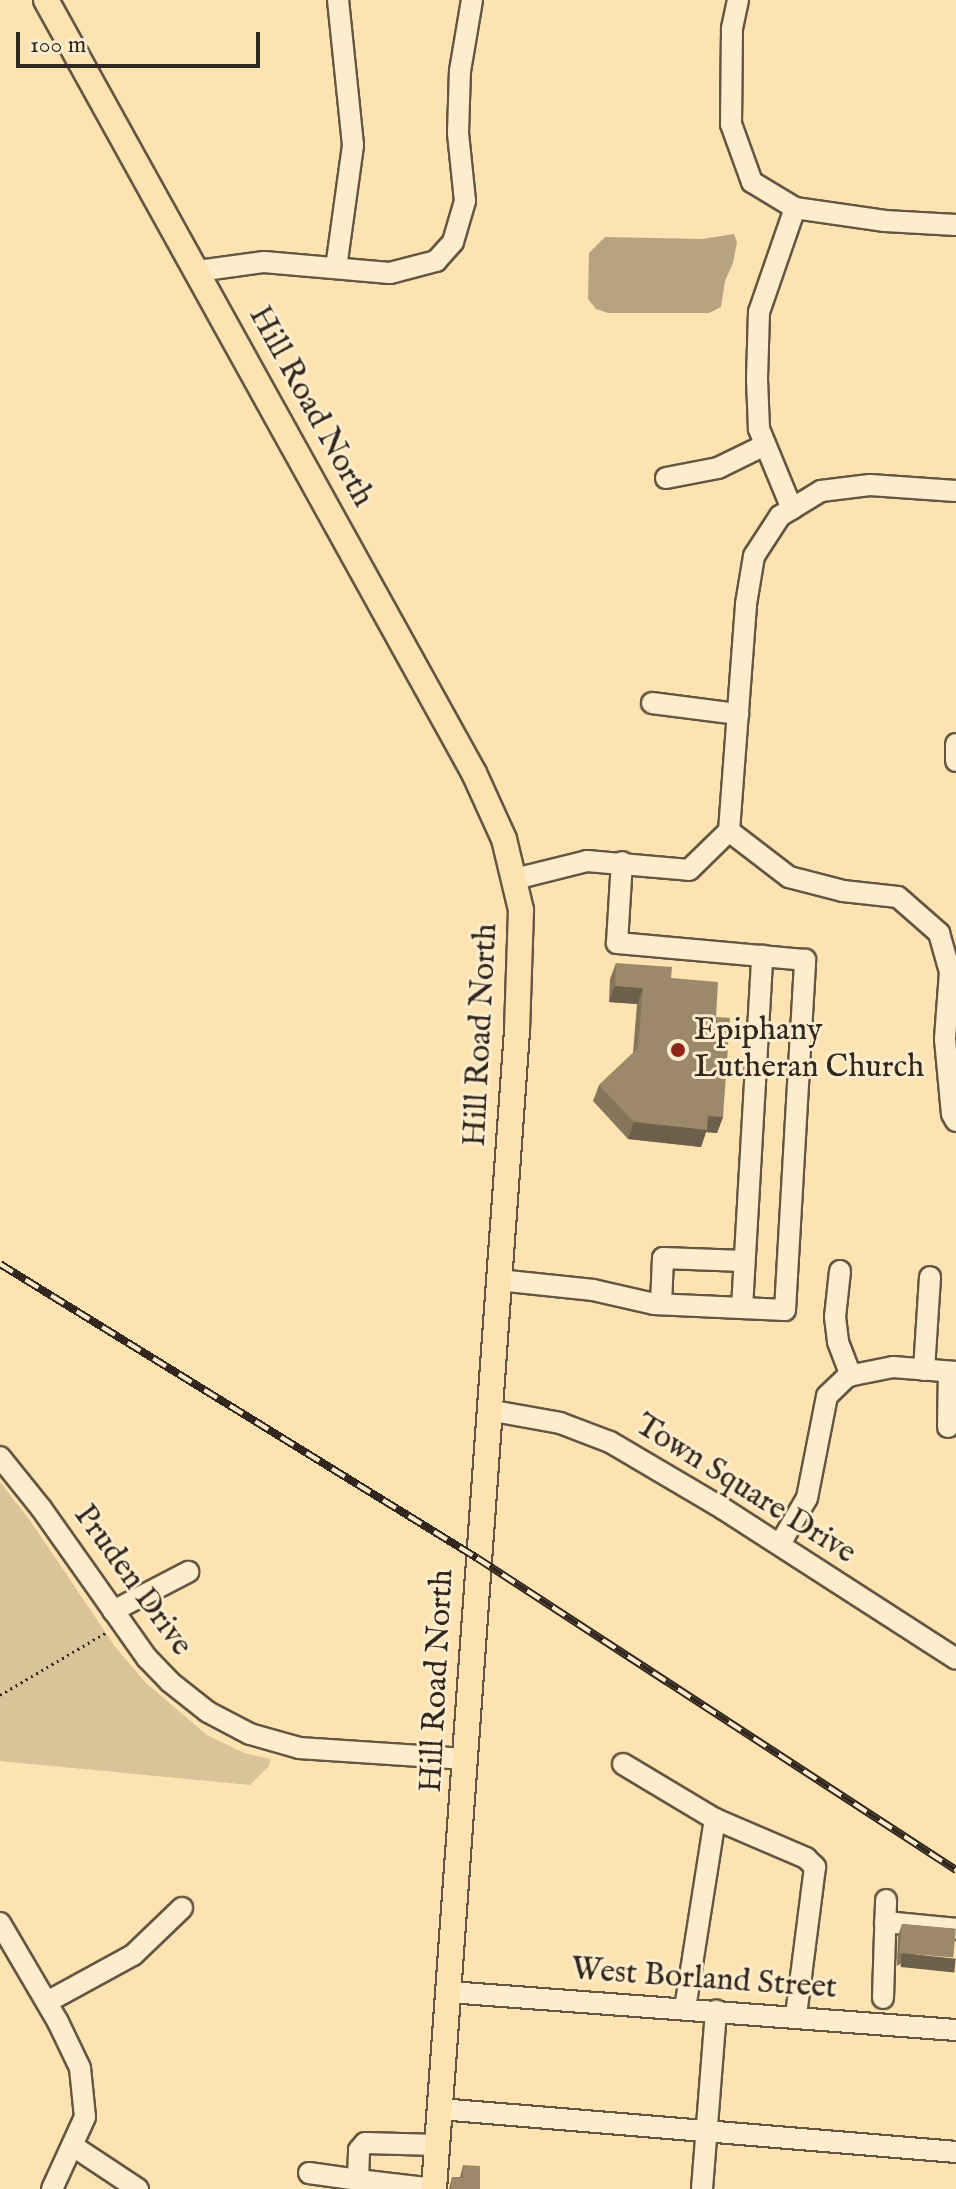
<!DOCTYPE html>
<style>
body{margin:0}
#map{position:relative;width:956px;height:2189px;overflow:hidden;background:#fce3b1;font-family:"IM FELL English",serif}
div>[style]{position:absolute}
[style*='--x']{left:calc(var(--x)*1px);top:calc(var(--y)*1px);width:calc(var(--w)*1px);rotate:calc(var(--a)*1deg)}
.green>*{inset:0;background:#d9c398}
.water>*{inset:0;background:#b7a37f}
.path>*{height:3px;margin-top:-1.5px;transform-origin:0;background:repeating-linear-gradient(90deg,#31271e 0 2px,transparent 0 6px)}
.roads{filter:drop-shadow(2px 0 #645643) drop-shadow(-2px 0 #645643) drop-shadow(0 2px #645643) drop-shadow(0 -2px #645643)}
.minor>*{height:20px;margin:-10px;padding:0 10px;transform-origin:10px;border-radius:10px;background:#fdedcc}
.major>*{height:24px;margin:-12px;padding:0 12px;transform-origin:12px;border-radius:12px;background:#fce3b1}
.rail>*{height:8px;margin-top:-4px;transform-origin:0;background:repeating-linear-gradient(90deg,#fdedcc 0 15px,#31271e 0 30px);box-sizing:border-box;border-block:2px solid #31271e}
.wall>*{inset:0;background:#85765b}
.shaded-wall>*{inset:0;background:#6c604a;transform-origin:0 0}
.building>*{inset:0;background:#9b896a;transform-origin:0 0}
.dots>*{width:22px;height:22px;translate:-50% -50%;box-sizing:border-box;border:4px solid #fdedcc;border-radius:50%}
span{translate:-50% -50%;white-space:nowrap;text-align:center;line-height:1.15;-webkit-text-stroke:6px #fdedcc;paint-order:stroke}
.street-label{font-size:32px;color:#31271e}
.poi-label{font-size:32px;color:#31271e}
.left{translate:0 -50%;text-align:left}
.scale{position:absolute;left:16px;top:32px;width:244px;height:36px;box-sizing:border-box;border:4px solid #31271e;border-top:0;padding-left:10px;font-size:24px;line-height:28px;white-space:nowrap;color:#31271e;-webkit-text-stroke:6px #fdedcc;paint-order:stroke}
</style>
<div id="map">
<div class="green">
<i style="clip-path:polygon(0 1482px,29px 1519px,116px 1648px,146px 1683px,207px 1735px,244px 1753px,270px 1759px,269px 1766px,250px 1785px,0 1761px)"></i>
</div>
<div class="water">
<i style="clip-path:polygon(734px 234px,737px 242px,733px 263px,725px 281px,721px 307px,709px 313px,608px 313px,596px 309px,588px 299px,589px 253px,605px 237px,702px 239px)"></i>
</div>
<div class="path">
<i style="--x:0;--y:1695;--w:124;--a:-30.5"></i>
</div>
<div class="roads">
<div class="minor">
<i style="--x:738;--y:0;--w:30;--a:102"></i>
<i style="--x:732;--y:29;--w:95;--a:90.6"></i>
<i style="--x:731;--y:124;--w:62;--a:70.1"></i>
<i style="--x:752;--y:182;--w:50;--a:31.2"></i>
<i style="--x:795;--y:208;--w:91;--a:8.2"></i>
<i style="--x:885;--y:221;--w:71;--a:3.2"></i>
<i style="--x:336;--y:268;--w:124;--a:-82.1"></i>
<i style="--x:353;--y:145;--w:146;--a:-95.9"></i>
<i style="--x:198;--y:271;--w:67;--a:-7.8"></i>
<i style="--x:264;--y:262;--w:126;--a:5"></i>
<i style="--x:390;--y:273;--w:48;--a:-14.6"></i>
<i style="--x:436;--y:261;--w:25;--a:-48"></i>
<i style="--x:453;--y:242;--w:43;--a:-73.7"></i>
<i style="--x:465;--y:201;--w:68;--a:-95.9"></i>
<i style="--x:458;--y:133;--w:62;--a:-88.2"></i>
<i style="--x:460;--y:71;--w:72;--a:-80.4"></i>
<i style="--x:666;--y:478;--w:53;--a:-10.9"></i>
<i style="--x:718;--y:468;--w:52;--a:-26.1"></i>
<i style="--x:792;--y:509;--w:87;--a:-112.4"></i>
<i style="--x:759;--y:429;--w:50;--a:-92.3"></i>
<i style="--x:757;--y:379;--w:67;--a:-88.3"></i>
<i style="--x:759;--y:312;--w:110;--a:-70.9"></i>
<i style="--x:652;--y:703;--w:87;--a:7.3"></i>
<i style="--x:956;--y:744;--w:17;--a:90"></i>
<i style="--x:729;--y:831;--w:76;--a:37.5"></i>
<i style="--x:789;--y:877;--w:56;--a:14.5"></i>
<i style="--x:843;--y:891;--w:55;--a:6.2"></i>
<i style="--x:898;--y:897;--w:55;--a:41.3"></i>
<i style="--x:939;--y:933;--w:41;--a:74.2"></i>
<i style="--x:950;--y:972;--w:67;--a:94.3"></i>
<i style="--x:945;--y:1039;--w:75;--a:84.7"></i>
<i style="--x:952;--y:1114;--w:8;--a:60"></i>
<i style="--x:515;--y:879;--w:74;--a:-14"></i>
<i style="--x:587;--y:861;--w:102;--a:5"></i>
<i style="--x:689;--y:870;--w:56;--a:-44.3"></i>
<i style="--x:729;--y:831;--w:228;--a:-85.7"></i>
<i style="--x:746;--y:604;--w:49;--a:-80.5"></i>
<i style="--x:754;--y:556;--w:48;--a:-57"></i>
<i style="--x:780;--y:516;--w:48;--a:-31.4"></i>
<i style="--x:821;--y:491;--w:49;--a:-7"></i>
<i style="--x:870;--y:485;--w:86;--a:4"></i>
<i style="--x:840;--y:1271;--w:46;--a:96.2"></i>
<i style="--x:835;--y:1317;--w:25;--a:83"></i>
<i style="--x:838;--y:1342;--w:36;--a:69"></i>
<i style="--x:498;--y:1280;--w:96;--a:6"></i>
<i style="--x:593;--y:1290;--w:63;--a:12.9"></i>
<i style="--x:654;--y:1304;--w:131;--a:2.6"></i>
<i style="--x:785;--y:1310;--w:351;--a:-86.7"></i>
<i style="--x:805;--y:960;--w:189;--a:-174.8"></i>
<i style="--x:617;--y:943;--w:81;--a:-86.5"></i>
<i style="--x:661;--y:1304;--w:46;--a:-87.5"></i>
<i style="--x:663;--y:1258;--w:81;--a:2.1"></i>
<i style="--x:742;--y:1308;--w:353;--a:-86.7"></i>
<i style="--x:924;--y:1370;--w:93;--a:-86.3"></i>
<i style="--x:488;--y:1410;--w:73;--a:10.2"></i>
<i style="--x:560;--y:1423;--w:53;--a:20.8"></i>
<i style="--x:610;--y:1442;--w:130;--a:30.5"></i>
<i style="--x:722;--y:1508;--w:278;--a:32.8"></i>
<i style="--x:948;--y:1427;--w:55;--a:-89"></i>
<i style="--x:0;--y:1457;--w:65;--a:51.2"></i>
<i style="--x:41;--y:1508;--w:184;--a:54.8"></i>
<i style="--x:147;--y:1658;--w:33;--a:46"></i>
<i style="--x:170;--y:1682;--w:48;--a:38.3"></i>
<i style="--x:208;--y:1712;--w:47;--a:27.6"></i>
<i style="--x:250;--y:1734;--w:51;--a:15.9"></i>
<i style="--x:299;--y:1748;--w:167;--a:3.8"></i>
<i style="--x:780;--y:1544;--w:53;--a:-59.6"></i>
<i style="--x:807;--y:1498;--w:104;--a:-78.9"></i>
<i style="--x:827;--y:1396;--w:29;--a:-44"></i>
<i style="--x:848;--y:1376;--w:46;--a:-11.3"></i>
<i style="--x:893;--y:1367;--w:63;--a:4.5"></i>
<i style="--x:113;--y:1611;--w:85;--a:-27.5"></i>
<i style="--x:623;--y:1764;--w:107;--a:30.9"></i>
<i style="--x:715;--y:1819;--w:192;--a:99"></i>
<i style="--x:715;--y:1819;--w:99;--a:23.2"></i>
<i style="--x:806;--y:1858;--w:13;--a:45"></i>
<i style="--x:815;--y:1867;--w:150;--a:97.3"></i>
<i style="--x:885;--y:1922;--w:71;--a:5.6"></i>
<i style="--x:0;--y:1923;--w:115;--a:59.6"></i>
<i style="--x:58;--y:2022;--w:51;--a:64.4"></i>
<i style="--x:80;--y:2068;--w:49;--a:84.2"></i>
<i style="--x:85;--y:2117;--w:79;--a:114.6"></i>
<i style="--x:449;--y:1992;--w:508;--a:4.29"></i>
<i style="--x:883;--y:1998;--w:98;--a:-88.2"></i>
<i style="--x:47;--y:2002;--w:98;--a:-28.7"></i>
<i style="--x:133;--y:1955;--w:68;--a:-43.8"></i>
<i style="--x:440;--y:2109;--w:518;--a:4.76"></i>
<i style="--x:73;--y:2146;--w:78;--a:33.5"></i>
<i style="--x:309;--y:2173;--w:49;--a:8.1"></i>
<i style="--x:434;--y:2189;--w:77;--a:-173.2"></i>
<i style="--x:358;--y:2180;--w:30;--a:-88"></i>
<i style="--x:359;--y:2150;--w:9;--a:-49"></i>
<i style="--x:365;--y:2143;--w:72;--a:1.6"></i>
<i style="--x:702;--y:2189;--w:179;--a:-85.5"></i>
</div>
<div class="major">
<i style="--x:46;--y:0;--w:884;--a:61.03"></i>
<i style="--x:474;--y:773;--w:72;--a:65.6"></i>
<i style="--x:504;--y:839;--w:73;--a:76.5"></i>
<i style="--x:521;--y:910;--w:121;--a:91.9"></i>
<i style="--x:517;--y:1031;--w:1161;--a:94.1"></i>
</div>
</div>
<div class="rail">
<i style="--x:0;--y:1264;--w:560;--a:31.65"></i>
<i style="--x:477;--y:1558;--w:572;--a:33.08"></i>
</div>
<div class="wall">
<i style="clip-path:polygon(616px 963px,671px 978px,716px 1017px,723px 1117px,717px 1133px,706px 1132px,701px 1147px,628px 1139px,593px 1101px,599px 1085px,633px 1053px,637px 1004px,609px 1002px,610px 979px)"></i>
<i style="clip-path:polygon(902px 1924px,956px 1929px,897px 1966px,898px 1936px)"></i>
<i style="clip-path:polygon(463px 2165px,480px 2189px,449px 2189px,452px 2177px,460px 2177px)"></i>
</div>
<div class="shaded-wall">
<i style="clip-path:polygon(615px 986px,643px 988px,637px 1004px,609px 1002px)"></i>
<i style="clip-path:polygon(708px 1116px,723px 1117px,717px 1133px,706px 1132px,701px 1147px,628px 1139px,634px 1122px)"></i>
<i style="left:902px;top:1953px;width:54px;height:14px;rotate:6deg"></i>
</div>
<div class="building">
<i style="clip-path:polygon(616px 963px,672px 967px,671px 978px,718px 982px,716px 1017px,730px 1018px,723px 1117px,708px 1116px,707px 1130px,634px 1122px,599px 1085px,638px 1048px,643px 988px,615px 986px)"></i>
<i style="left:902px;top:1924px;width:54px;height:29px;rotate:5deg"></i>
<i style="clip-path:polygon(463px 2165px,480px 2166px,480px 2189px,451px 2189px,452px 2177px,463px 2178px)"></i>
</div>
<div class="dots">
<i style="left:678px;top:1050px;background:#8f2418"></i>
</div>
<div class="street-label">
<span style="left:310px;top:407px;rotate:61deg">Hill Road North</span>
<span style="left:482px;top:1035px;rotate:-87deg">Hill Road North</span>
<span style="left:745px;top:1490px;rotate:32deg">Town Square Drive</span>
<span style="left:132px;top:1581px;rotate:54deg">Pruden Drive</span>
<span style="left:438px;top:1681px;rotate:-87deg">Hill Road North</span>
<span style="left:704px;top:1980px;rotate:4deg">West Borland Street</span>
</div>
<div class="poi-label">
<span class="left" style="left:694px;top:1050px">Epiphany<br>Lutheran Church</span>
</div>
<div class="scale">100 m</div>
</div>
